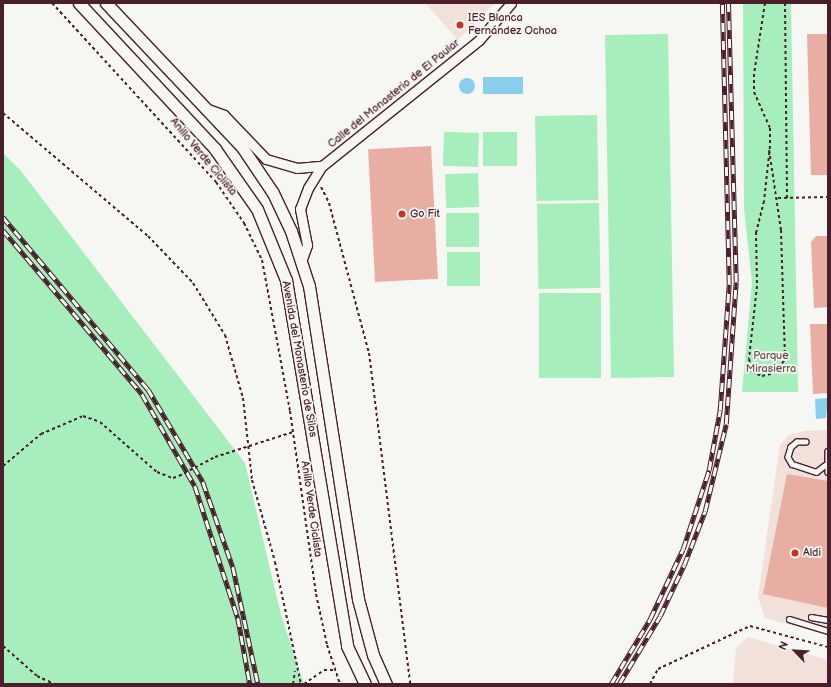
<!DOCTYPE html>
<meta charset="utf-8">
<style>
body{margin:0}
#map{position:relative;width:831px;height:687px;overflow:hidden;background:#f6f6f2;font-family:"Balsamiq Sans",sans-serif}
div>[style]{position:absolute}
[style*='--x']{left:calc(var(--x)*1px);top:calc(var(--y)*1px);width:calc(var(--w)*1px);rotate:calc(var(--a)*1deg)}
.built>*{inset:0;background:#f2e0da}
.green>*{inset:0;background:#a6efbd;transform-origin:0 0}
.water>*{inset:0;background:#89ceeb;transform-origin:0 0}
.round{border-radius:50%}
.building>*{inset:0;background:#e8aea3;transform-origin:0 0}
.path>*{height:2px;margin-top:-1px;transform-origin:0;background:repeating-linear-gradient(90deg,#4a1f2b 0 3px,transparent 0 6px)}
.roads{filter:drop-shadow(1px 0 #4a1f2b) drop-shadow(-1px 0 #4a1f2b) drop-shadow(0 1px #4a1f2b) drop-shadow(0 -1px #4a1f2b)}
.service>*{height:4.5px;margin:-2.25px;padding:0 2.25px;transform-origin:2.25px;border-radius:2.25px;background:#f6f6f2}
.minor>*{height:9px;margin:-4.5px;padding:0 4.5px;transform-origin:4.5px;border-radius:4.5px;background:#f6f6f2}
.tertiary>*{height:11px;margin:-5.5px;padding:0 5.5px;transform-origin:5.5px;border-radius:5.5px;background:#f6f6f2}
.rail>*{height:4.5px;margin-top:-2.25px;transform-origin:0;background:repeating-linear-gradient(90deg,#f6f6f2 0 9px,#4a1f2b 0 18px);box-sizing:border-box;border-block:1px solid #4a1f2b}
.path-bridge>*{height:2px;margin-top:-1px;transform-origin:0;background:repeating-linear-gradient(90deg,#4a1f2b 0 3px,transparent 0 6px)}
.dots>*{width:11px;height:11px;translate:-50% -50%;box-sizing:border-box;border:2px solid #f6f6f2;border-radius:50%}
span{translate:-50% -50%;white-space:nowrap;text-align:center;line-height:1.15;-webkit-text-stroke:3.5px #f6f6f2;paint-order:stroke}
.poi-label{font-size:11px;color:#4a1f2b}
.left{translate:0 -50%;text-align:left}
.street-label{font-size:11px;color:#4a1f2b}
.park-label{font-size:11px;color:#615350}
.frame{position:absolute;inset:0;border:4px solid #4a1f2b;pointer-events:none}
.north{position:absolute;left:775px;top:631px;width:40px;height:40px;-webkit-text-stroke:3px #f6f6f2;paint-order:stroke;rotate:295deg;font-size:11px;font-weight:700;line-height:16px;text-align:center;color:#4a1f2b}
.north::after{content:'';display:block;margin:auto;width:14px;height:18px;background:#4a1f2b;clip-path:polygon(50% 0,100% 100%,50% 72%,0 100%)}
</style>
<div id="map">
<div class="built">
<i style="clip-path:polygon(425px 3px,495px 3px,458px 40px)"></i>
<i style="clip-path:polygon(827px 430px,828px 432px,828px 635px,765px 618px,758px 597px,780px 445px,788px 436px,804px 431px)"></i>
<i style="clip-path:polygon(748px 637px,828px 660px,828px 684px,733px 684px,736px 648px)"></i>
</div>
<div class="green">
<i style="clip-path:polygon(743px 3px,791px 3px,798px 392px,742px 392px,752px 282px,744px 209px)"></i>
<i style="left:668px;top:34px;width:343px;height:63px;rotate:89deg"></i>
<i style="left:597px;top:115px;width:85px;height:62px;rotate:89deg"></i>
<i style="left:517px;top:132px;width:34px;height:34px;rotate:90deg"></i>
<i style="left:479px;top:133px;width:34px;height:35px;rotate:92deg"></i>
<i style="clip-path:polygon(3px 153px,21px 171px,245px 463px,281px 615px,304px 684px,3px 684px)"></i>
<i style="left:478px;top:173px;width:34px;height:33px;rotate:88deg"></i>
<i style="left:599px;top:203px;width:85px;height:62px;rotate:89deg"></i>
<i style="left:446px;top:213px;width:33px;height:34px"></i>
<i style="left:480px;top:252px;width:34px;height:33px;rotate:90deg"></i>
<i style="left:539px;top:293px;width:62px;height:85px"></i>
</div>
<div class="water">
<i style="left:483px;top:77px;width:40px;height:17px"></i>
<i class="round" style="left:459px;top:78px;width:16px;height:16px"></i>
<i style="clip-path:polygon(828px 398px,826px 418px,816px 419px,815px 399px)"></i>
</div>
<div class="building">
<i style="clip-path:polygon(807px 34px,828px 34px,828px 175px,811px 175px)"></i>
<i style="left:431px;top:146px;width:133px;height:63px;rotate:87deg"></i>
<i style="clip-path:polygon(816px 236px,828px 236px,828px 307px,814px 308px,811px 242px)"></i>
<i style="clip-path:polygon(810px 324px,828px 324px,828px 393px,813px 394px)"></i>
<i style="clip-path:polygon(787px 474px,828px 481px,828px 608px,763px 594px)"></i>
</div>
<div class="path">
<i style="--x:52;--y:3;--w:243;--a:47.5"></i>
<i style="--x:216;--y:182;--w:50;--a:55.7"></i>
<i style="--x:244;--y:223;--w:41;--a:64.1"></i>
<i style="--x:262;--y:260;--w:154;--a:79.5"></i>
<i style="--x:290;--y:411;--w:185;--a:81.9"></i>
<i style="--x:316;--y:594;--w:52;--a:77.8"></i>
<i style="--x:327;--y:645;--w:41;--a:71.6"></i>
<i style="--x:765;--y:3;--w:72;--a:98.8"></i>
<i style="--x:754;--y:74;--w:18;--a:90"></i>
<i style="--x:754;--y:92;--w:39;--a:66"></i>
<i style="--x:770;--y:128;--w:18;--a:90"></i>
<i style="--x:770;--y:146;--w:55;--a:96.2"></i>
<i style="--x:764;--y:201;--w:32;--a:104"></i>
<i style="--x:756;--y:232;--w:54;--a:88.9"></i>
<i style="--x:757;--y:286;--w:73;--a:96.3"></i>
<i style="--x:749;--y:359;--w:13;--a:77"></i>
<i style="--x:752;--y:372;--w:11;--a:22"></i>
<i style="--x:762;--y:376;--w:13;--a:-13"></i>
<i style="--x:775;--y:373;--w:17;--a:-54"></i>
<i style="--x:785;--y:359;--w:129;--a:-91.8"></i>
<i style="--x:781;--y:230;--w:81;--a:-98.5"></i>
<i style="--x:785;--y:3;--w:195;--a:89.4"></i>
<i style="--x:3;--y:113;--w:190;--a:40.3"></i>
<i style="--x:148;--y:236;--w:65;--a:46.2"></i>
<i style="--x:193;--y:283;--w:61;--a:58.4"></i>
<i style="--x:225;--y:335;--w:66;--a:74.1"></i>
<i style="--x:243;--y:398;--w:82;--a:83.7"></i>
<i style="--x:252;--y:480;--w:85;--a:74.3"></i>
<i style="--x:275;--y:562;--w:125;--a:78"></i>
<i style="--x:321;--y:187;--w:18;--a:63"></i>
<i style="--x:329;--y:203;--w:155;--a:75.1"></i>
<i style="--x:369;--y:353;--w:334;--a:82.9"></i>
<i style="--x:778;--y:198;--w:50;--a:-1.1"></i>
<i style="--x:215;--y:457;--w:82;--a:-17.8"></i>
<i style="--x:3;--y:466;--w:50;--a:-40.1"></i>
<i style="--x:41;--y:434;--w:46;--a:-23.2"></i>
<i style="--x:83;--y:416;--w:18;--a:19"></i>
<i style="--x:100;--y:422;--w:76;--a:41.3"></i>
<i style="--x:157;--y:472;--w:17;--a:21"></i>
<i style="--x:173;--y:478;--w:6;--a:-18"></i>
<i style="--x:3;--y:646;--w:45;--a:41.4"></i>
<i style="--x:37;--y:676;--w:19;--a:25"></i>
<i style="--x:293;--y:684;--w:13;--a:-81"></i>
<i style="--x:304;--y:684;--w:24;--a:-35"></i>
<i style="--x:324;--y:670;--w:11;--a:0"></i>
<i style="--x:650;--y:684;--w:17;--a:-62"></i>
<i style="--x:658;--y:669;--w:102;--a:-25.1"></i>
<i style="--x:750;--y:626;--w:81;--a:15.1"></i>
</div>
<div class="roads">
<div class="service">
<i style="--x:806;--y:442;--w:9;--a:180"></i>
<i style="--x:797;--y:442;--w:8;--a:140"></i>
<i style="--x:791;--y:447;--w:10;--a:107"></i>
<i style="--x:788;--y:457;--w:8;--a:60"></i>
<i style="--x:792;--y:464;--w:25;--a:18"></i>
<i style="--x:816;--y:472;--w:11;--a:-38"></i>
<i style="--x:828;--y:451;--w:21;--a:90"></i>
<i style="--x:811;--y:617;--w:17;--a:10"></i>
<i style="--x:789;--y:619;--w:41;--a:17.1"></i>
</div>
<div class="minor">
<i style="--x:205;--y:108;--w:20;--a:20"></i>
<i style="--x:224;--y:115;--w:61;--a:46.3"></i>
<i style="--x:266;--y:159;--w:32;--a:16"></i>
<i style="--x:297;--y:168;--w:25;--a:-5"></i>
<i style="--x:302;--y:259;--w:15;--a:-70"></i>
<i style="--x:307;--y:245;--w:37;--a:-101"></i>
<i style="--x:300;--y:209;--w:22;--a:-69"></i>
<i style="--x:308;--y:188;--w:26;--a:-58"></i>
<i style="--x:322;--y:166;--w:201;--a:-38.7"></i>
<i style="--x:479;--y:40;--w:49;--a:-49.1"></i>
</div>
<div class="tertiary">
<i style="--x:79;--y:3;--w:200;--a:47"></i>
<i style="--x:215;--y:149;--w:73;--a:55"></i>
<i style="--x:257;--y:209;--w:77;--a:67.8"></i>
<i style="--x:286;--y:280;--w:371;--a:80.5"></i>
<i style="--x:347;--y:646;--w:42;--a:64.7"></i>
<i style="--x:106;--y:3;--w:198;--a:46.6"></i>
<i style="--x:242;--y:147;--w:55;--a:56"></i>
<i style="--x:273;--y:193;--w:42;--a:64.7"></i>
<i style="--x:291;--y:231;--w:58;--a:71.9"></i>
<i style="--x:309;--y:286;--w:317;--a:81.1"></i>
<i style="--x:358;--y:599;--w:58;--a:75"></i>
<i style="--x:373;--y:655;--w:32;--a:66"></i>
</div>
</div>
<div class="rail">
<i style="--x:3;--y:217;--w:225;--a:49.9"></i>
<i style="--x:148;--y:389;--w:108;--a:59.4"></i>
<i style="--x:203;--y:482;--w:90;--a:70.6"></i>
<i style="--x:233;--y:567;--w:120;--a:77.9"></i>
<i style="--x:3;--y:230;--w:215;--a:49.7"></i>
<i style="--x:142;--y:394;--w:106;--a:60.1"></i>
<i style="--x:195;--y:486;--w:139;--a:72"></i>
<i style="--x:238;--y:618;--w:67;--a:79.7"></i>
<i style="--x:611;--y:684;--w:76;--a:-59"></i>
<i style="--x:650;--y:619;--w:77;--a:-64.8"></i>
<i style="--x:683;--y:549;--w:83;--a:-71.8"></i>
<i style="--x:709;--y:470;--w:61;--a:-79.6"></i>
<i style="--x:720;--y:410;--w:126;--a:-85.9"></i>
<i style="--x:729;--y:284;--w:281;--a:-91.4"></i>
<i style="--x:619;--y:684;--w:79;--a:-58.9"></i>
<i style="--x:660;--y:616;--w:56;--a:-64.8"></i>
<i style="--x:684;--y:565;--w:58;--a:-68.7"></i>
<i style="--x:705;--y:511;--w:89;--a:-76.4"></i>
<i style="--x:726;--y:424;--w:142;--a:-86"></i>
<i style="--x:736;--y:282;--w:279;--a:-91.6"></i>
</div>
<div class="path-bridge">
<i style="--x:179;--y:476;--w:41;--a:-27.8"></i>
</div>
<div class="dots">
<i style="left:460px;top:25px;background:#c8321e"></i>
<i style="left:402px;top:214px;background:#c8321e"></i>
<i style="left:795px;top:553px;background:#c8321e"></i>
</div>
<div class="poi-label">
<span class="left" style="left:468px;top:25px">IES Blanca<br>Fernández Ochoa</span>
<span class="left" style="left:410px;top:214px">Go Fit</span>
<span class="left" style="left:803px;top:553px">Aldi</span>
</div>
<div class="street-label">
<span style="left:394px;top:94px;rotate:-39deg">Calle del Monasterio de El Paular</span>
<span style="left:203px;top:157px;rotate:50deg">Anillo Verde Ciclista</span>
<span style="left:299px;top:359px;rotate:80deg">Avenida del Monasterio de Silos</span>
<span style="left:311px;top:509px;rotate:82deg">Anillo Verde Ciclista</span>
</div>
<div class="park-label">
<span style="left:771px;top:363px">Parque<br>Mirasierra</span>
</div>
<div class="frame"></div>
<div class="north">N</div>
</div>
